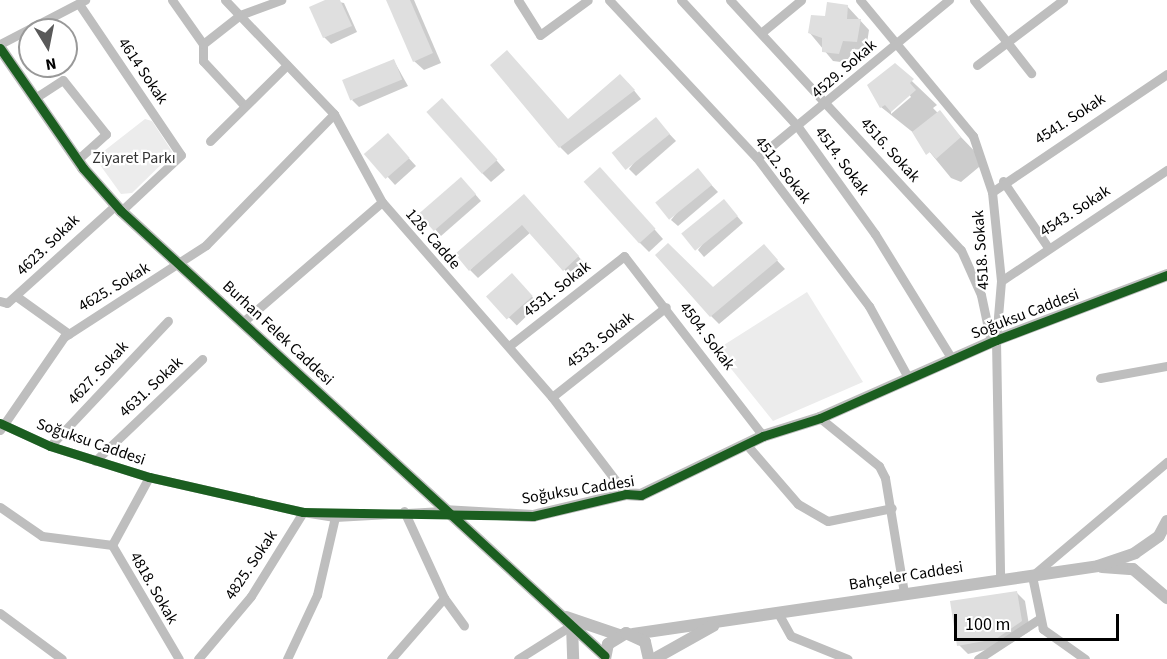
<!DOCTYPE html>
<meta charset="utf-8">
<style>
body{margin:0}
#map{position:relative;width:1167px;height:659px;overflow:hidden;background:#fff;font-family:"Source Sans 3",sans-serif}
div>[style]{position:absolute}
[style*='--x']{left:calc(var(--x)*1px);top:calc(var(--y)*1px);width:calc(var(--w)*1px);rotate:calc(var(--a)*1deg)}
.green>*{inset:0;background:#ececec}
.shadow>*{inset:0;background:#0003;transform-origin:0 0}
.building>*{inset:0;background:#dfdfdf;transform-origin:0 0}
.minor>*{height:9px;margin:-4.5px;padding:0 4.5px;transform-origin:4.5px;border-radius:4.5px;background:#bebebe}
.tertiary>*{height:12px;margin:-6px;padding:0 6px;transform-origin:6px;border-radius:6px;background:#bebebe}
.cycleway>*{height:9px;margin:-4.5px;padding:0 4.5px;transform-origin:4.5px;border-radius:4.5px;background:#1b5e20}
span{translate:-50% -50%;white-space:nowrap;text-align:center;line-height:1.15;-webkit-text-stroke:4.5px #fff;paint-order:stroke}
.street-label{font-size:16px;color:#000}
.park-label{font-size:16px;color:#333}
.north{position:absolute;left:18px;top:18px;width:60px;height:60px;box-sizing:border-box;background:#fff;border:2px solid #999;border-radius:50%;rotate:170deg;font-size:16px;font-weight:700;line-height:24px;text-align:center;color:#000}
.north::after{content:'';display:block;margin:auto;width:21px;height:27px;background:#595959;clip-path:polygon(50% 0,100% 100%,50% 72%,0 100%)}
.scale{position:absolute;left:954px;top:614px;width:165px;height:27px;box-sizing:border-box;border:3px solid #000;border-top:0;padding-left:8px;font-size:18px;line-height:21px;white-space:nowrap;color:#000;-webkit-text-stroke:4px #fff;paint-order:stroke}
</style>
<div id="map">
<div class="green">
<i style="clip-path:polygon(145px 119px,152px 121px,173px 153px,132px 193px,121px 194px,95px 158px)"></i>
<i style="clip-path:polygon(807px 292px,863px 382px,773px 421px,716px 350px)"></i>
</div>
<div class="shadow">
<i style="clip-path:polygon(329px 0,344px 3px,357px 32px,331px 44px,324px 37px)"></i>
<i style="clip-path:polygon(388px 0,414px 0,441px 63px,424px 70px,414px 61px)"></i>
<i style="clip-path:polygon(847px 6px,869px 30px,866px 50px,852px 49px,848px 63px,833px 61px,809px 32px)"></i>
<i style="clip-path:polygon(394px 61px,408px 86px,359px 107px,352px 100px)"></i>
<i style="clip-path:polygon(evenodd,895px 65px,937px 105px,933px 108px,985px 162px,961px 182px,951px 178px,915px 134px,881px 107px,895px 65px,909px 94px,911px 97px,891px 114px,891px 110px,909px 94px)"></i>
<i style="clip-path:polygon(628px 83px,641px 99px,568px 155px,560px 147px,568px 121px)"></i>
<i style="clip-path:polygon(451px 109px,505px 170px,491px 182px,482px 173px)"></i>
<i style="clip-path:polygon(662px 126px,676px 141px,636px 176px,629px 169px)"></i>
<i style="clip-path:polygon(394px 142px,416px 166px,395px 185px,367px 154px)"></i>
<i style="clip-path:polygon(704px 177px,718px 192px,678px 226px,671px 220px)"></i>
<i style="clip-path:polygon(609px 178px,663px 239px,649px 252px,640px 243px)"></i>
<i style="clip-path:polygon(468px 186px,481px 201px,441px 236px,435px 229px)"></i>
<i style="clip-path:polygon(532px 204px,586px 265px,572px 278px,531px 232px,478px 278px,470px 270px)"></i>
<i style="clip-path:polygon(730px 208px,743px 223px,704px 257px,698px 250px)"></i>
<i style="clip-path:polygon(771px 254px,785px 269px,719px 324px,711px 316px,713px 289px)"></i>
<i style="left:512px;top:276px;width:39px;height:31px;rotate:46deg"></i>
<i style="clip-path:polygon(1016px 592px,1025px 601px,1030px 631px,1010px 644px,968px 654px,959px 645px)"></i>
</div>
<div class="building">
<i style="clip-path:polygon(325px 0,340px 0,352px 26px,323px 38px,309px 7px)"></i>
<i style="clip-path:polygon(386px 0,410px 0,433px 53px,413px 62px)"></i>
<i style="clip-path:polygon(827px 2px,848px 5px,847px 19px,861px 19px,857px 42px,843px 41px,839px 54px,822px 52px,822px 38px,808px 33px,811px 15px,825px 16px)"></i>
<i style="clip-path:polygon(507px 50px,568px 119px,620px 74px,635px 90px,559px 148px,490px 65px)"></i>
<i style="left:394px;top:59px;width:22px;height:56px;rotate:68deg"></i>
<i style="clip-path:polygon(895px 63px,914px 79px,910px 83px,916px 90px,891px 112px,885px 105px,880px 108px,867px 85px)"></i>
<i style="left:442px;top:98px;width:83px;height:21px;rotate:48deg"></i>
<i style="clip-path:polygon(940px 110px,961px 137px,936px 159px,930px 152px,926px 155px,912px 132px)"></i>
<i style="left:656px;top:117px;width:22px;height:57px;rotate:51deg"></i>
<i style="left:388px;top:133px;width:33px;height:32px;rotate:49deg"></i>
<i style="left:600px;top:167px;width:83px;height:22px;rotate:48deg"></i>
<i style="left:698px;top:168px;width:22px;height:55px;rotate:51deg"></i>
<i style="left:461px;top:177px;width:23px;height:56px;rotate:49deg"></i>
<i style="clip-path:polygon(524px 194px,579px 256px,563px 271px,522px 225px,469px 271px,455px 254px)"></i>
<i style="left:724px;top:199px;width:22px;height:55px;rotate:51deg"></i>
<i style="clip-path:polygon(668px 243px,713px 287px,764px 244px,778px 260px,710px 317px,655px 255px)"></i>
<i style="left:512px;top:273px;width:31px;height:35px;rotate:48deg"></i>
<i style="clip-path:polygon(1017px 591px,1022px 621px,996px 639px,957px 646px,950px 601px)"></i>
</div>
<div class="minor">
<i style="--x:172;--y:0;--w:54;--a:54.8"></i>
<i style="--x:203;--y:44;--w:17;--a:90"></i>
<i style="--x:203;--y:61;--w:59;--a:47.1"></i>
<i style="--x:225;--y:0;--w:158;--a:46.3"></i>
<i style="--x:334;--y:114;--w:100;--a:61.4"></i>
<i style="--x:382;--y:202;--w:259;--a:48.9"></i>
<i style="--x:552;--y:397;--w:122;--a:52.7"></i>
<i style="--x:518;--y:0;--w:41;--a:57.8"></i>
<i style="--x:540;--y:35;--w:59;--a:-36.1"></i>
<i style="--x:609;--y:0;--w:216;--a:46.9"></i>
<i style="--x:757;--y:158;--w:186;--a:52.9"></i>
<i style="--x:869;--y:306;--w:83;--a:61.3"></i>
<i style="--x:681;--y:0;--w:173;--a:47.3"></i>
<i style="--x:798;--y:127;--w:132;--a:54.3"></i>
<i style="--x:875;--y:234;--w:147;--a:58.4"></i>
<i style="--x:730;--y:0;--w:340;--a:47.3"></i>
<i style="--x:961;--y:250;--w:49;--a:66"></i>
<i style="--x:981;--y:295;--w:48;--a:78"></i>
<i style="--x:860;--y:0;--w:177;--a:50.3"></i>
<i style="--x:973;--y:136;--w:59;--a:71.3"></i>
<i style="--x:992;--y:192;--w:89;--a:84.2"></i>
<i style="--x:1001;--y:281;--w:59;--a:94.8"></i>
<i style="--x:996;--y:340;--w:238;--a:89"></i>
<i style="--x:974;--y:0;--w:93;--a:52"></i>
<i style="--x:79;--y:4;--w:182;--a:56"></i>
<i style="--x:181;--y:155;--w:82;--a:137"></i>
<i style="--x:761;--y:33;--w:52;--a:-39.5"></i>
<i style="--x:0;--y:44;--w:96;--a:-27.4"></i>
<i style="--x:203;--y:44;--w:47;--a:-38.1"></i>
<i style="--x:240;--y:15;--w:44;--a:-20.1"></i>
<i style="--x:977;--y:65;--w:108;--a:-37.1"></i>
<i style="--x:35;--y:98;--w:33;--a:-33"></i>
<i style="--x:63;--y:80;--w:69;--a:51.5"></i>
<i style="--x:106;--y:134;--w:39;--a:138"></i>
<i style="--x:210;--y:141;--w:108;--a:-44.6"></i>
<i style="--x:757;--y:158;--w:249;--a:-39.5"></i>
<i style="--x:1003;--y:181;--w:78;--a:55.9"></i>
<i style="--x:992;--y:192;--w:211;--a:-34"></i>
<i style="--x:1001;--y:281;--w:200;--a:-33.8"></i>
<i style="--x:16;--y:296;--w:65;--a:35.6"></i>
<i style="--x:0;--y:301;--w:7;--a:16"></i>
<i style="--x:7;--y:303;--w:147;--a:-42"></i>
<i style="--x:244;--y:321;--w:182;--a:-40.8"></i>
<i style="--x:509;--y:346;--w:146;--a:-38"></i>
<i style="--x:624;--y:256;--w:227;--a:52.3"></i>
<i style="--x:1100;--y:378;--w:68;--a:-10.2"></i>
<i style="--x:552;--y:397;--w:145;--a:-38.3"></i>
<i style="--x:820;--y:418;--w:76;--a:39.1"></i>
<i style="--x:879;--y:466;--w:13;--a:63"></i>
<i style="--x:885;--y:478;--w:117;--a:80.6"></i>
<i style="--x:0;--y:423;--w:55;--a:24.7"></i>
<i style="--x:50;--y:446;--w:104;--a:17.4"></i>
<i style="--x:149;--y:477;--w:158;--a:12.8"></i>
<i style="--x:303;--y:512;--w:32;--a:9"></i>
<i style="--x:335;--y:517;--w:108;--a:-3.2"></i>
<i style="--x:0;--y:430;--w:113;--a:-55.5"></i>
<i style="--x:64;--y:337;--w:169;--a:-32.9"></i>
<i style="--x:206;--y:245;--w:183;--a:-45.7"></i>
<i style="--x:746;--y:444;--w:79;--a:49.1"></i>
<i style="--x:798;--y:504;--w:34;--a:30"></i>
<i style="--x:828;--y:521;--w:65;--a:-11.5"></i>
<i style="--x:50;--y:446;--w:172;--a:-46.7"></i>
<i style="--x:95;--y:461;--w:148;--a:-43.6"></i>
<i style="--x:0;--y:507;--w:51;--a:34.6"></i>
<i style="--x:42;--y:536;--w:71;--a:7.3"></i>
<i style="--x:112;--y:545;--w:132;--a:59.6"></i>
<i style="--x:404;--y:511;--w:96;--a:65.3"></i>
<i style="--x:444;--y:598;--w:34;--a:54"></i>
<i style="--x:112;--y:545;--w:77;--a:-61.4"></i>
<i style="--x:0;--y:613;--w:77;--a:36.6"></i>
<i style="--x:778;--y:613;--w:26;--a:61"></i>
<i style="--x:791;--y:636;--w:61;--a:22"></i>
<i style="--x:198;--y:659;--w:82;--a:-49.9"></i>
<i style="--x:251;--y:596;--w:99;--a:-58.2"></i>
<i style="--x:287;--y:659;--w:71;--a:-64.9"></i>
<i style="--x:317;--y:595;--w:80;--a:-77"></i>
<i style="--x:391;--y:659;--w:81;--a:-49"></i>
<i style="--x:518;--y:659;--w:64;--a:-32.2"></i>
<i style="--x:978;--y:659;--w:73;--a:-33.3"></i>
<i style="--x:1085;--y:659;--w:52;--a:-144.5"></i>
<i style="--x:1043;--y:629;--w:54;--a:-101.7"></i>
<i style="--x:1032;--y:576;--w:177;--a:-40.2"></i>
</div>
<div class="tertiary">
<i style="--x:0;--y:48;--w:146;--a:55.3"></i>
<i style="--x:83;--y:168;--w:57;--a:48.5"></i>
<i style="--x:121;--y:211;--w:657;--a:42.6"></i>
<i style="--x:443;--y:511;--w:90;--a:3.2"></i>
<i style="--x:533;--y:516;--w:96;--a:-13.3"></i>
<i style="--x:626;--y:494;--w:15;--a:4"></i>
<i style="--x:641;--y:495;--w:136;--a:-25.8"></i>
<i style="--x:763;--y:436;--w:60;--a:-17.5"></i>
<i style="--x:820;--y:418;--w:193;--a:-23.9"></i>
<i style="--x:996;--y:340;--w:183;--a:-20.8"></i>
<i style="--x:1102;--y:567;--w:31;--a:4"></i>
<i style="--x:1133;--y:569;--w:45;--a:40.5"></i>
<i style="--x:566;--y:617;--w:56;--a:18.8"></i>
<i style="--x:572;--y:625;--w:34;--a:88"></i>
<i style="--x:633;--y:634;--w:470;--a:-8.3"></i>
<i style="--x:1098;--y:566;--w:39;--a:-19"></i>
<i style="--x:1135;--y:553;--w:29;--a:-35"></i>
<i style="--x:1159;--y:536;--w:17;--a:-62"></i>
<i style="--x:605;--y:659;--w:15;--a:-79"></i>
<i style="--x:608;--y:644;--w:21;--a:-31"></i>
<i style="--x:626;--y:633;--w:21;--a:25"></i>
<i style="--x:645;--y:642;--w:17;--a:77"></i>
<i style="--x:654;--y:659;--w:68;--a:-29.2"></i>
</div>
<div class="cycleway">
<i style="--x:0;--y:48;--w:146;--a:55.3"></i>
<i style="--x:83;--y:168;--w:57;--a:48.5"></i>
<i style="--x:121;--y:211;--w:657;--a:42.6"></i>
<i style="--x:0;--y:423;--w:55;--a:24.7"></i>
<i style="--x:50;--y:446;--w:104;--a:17.4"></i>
<i style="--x:149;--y:477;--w:158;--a:12.8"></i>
<i style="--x:303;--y:512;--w:230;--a:1"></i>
<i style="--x:533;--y:516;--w:96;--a:-13.3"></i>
<i style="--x:626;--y:494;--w:15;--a:4"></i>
<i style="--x:641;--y:495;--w:136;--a:-25.8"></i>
<i style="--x:763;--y:436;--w:60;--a:-17.5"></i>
<i style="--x:820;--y:418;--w:193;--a:-23.9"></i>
<i style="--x:996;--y:340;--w:183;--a:-20.8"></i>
</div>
<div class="street-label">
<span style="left:844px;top:69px;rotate:-41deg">4529. Sokak</span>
<span style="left:143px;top:71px;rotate:56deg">4614 Sokak</span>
<span style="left:1070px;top:119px;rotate:-33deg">4541. Sokak</span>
<span style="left:890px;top:150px;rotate:48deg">4516. Sokak</span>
<span style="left:842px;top:161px;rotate:54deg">4514. Sokak</span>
<span style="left:783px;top:170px;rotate:52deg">4512. Sokak</span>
<span style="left:1075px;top:211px;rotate:-33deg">4543. Sokak</span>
<span style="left:433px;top:239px;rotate:49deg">128. Cadde</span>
<span style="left:48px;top:245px;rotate:-44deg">4623. Sokak</span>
<span style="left:981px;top:250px;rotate:-94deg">4518. Sokak</span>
<span style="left:114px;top:287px;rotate:-31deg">4625. Sokak</span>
<span style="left:557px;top:289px;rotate:-38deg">4531. Sokak</span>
<span style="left:1025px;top:314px;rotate:-21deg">Soğuksu Caddesi</span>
<span style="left:278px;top:333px;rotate:43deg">Burhan Felek Caddesi</span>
<span style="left:707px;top:336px;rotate:53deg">4504. Sokak</span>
<span style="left:600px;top:340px;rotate:-38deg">4533. Sokak</span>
<span style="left:98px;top:373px;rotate:-47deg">4627. Sokak</span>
<span style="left:151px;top:387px;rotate:-43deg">4631. Sokak</span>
<span style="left:91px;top:442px;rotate:19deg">Soğuksu Caddesi</span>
<span style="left:578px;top:490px;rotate:-9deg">Soğuksu Caddesi</span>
<span style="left:251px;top:565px;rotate:-56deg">4825. Sokak</span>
<span style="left:906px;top:576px;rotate:-9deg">Bahçeler Caddesi</span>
<span style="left:154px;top:588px;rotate:60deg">4818. Sokak</span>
</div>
<div class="park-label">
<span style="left:134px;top:158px">Ziyaret Parkı</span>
</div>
<div class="north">N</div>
<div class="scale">100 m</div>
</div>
